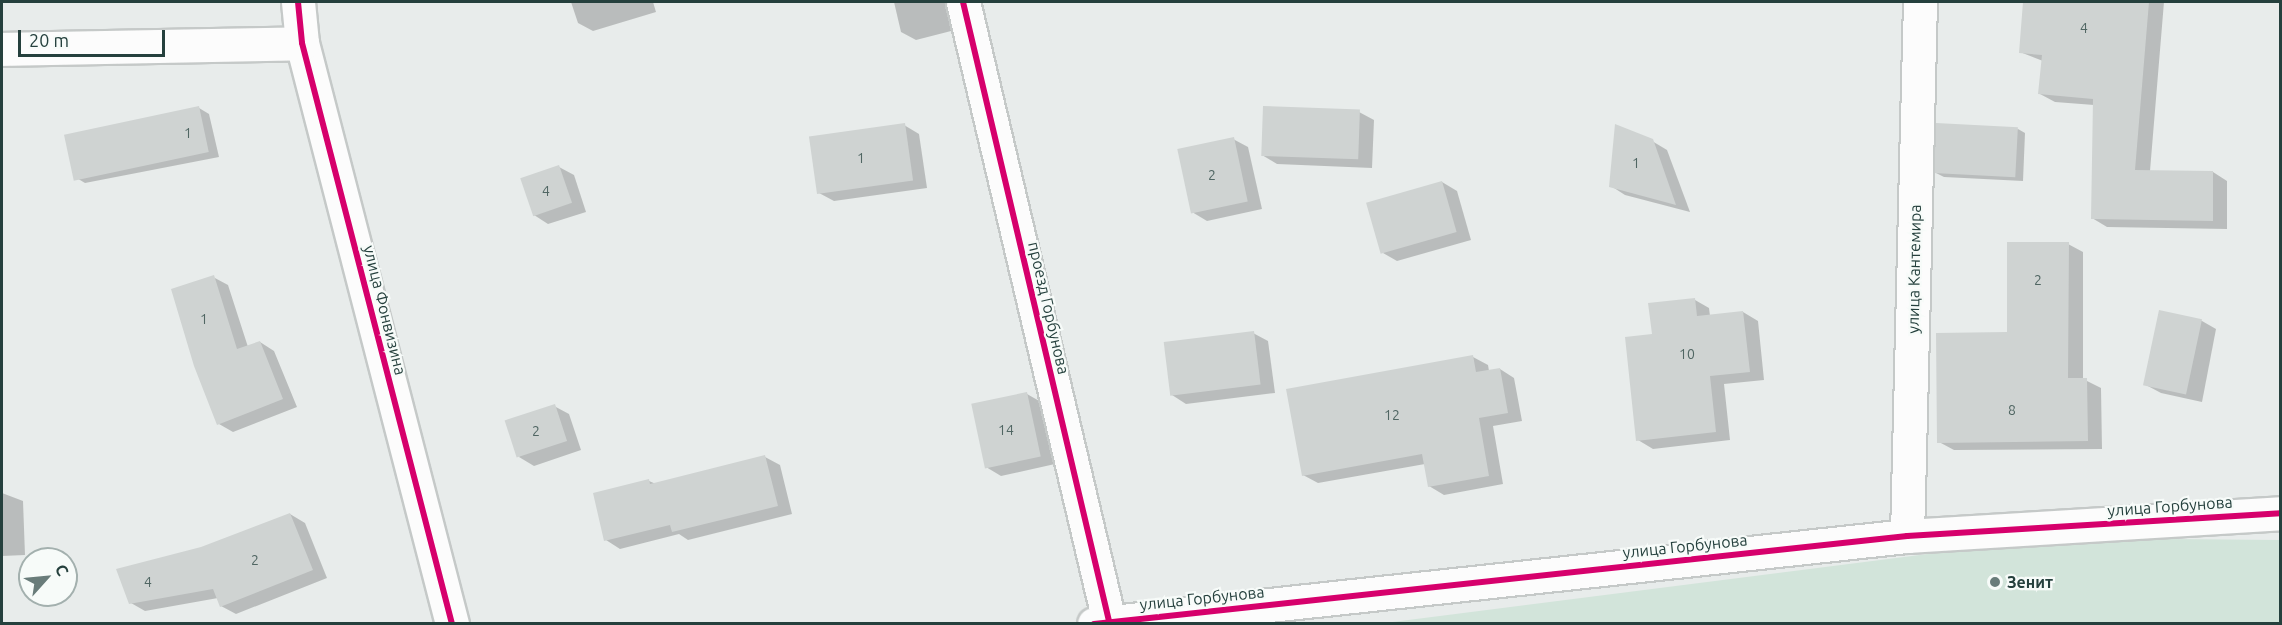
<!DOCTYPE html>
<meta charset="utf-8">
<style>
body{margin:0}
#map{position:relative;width:2282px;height:625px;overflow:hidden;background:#e8eceb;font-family:Ubuntu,sans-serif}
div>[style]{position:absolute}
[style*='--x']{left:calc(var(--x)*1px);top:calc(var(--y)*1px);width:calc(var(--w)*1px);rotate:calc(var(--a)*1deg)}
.green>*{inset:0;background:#d2e4da}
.shadow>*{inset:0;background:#0003}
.building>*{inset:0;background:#cfd3d2;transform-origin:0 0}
.roads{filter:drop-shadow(2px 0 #c5c9c8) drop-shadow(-2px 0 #c5c9c8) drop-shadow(0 2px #c5c9c8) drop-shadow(0 -2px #c5c9c8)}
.minor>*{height:33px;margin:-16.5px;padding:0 16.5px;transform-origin:16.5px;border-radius:16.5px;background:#fcfcfc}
.cycleway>*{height:6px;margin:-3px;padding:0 3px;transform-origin:3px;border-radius:3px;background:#d6006c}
.dots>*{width:16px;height:16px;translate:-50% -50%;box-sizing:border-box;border:3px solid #f7fbf9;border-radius:50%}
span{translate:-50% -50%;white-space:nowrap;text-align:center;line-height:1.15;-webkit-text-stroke:4.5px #f7fbf9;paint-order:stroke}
.number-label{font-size:14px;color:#506663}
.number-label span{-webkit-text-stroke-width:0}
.street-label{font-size:16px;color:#25403d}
.poi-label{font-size:16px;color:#25403d;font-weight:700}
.left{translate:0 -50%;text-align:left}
.frame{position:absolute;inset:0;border:3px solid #25403d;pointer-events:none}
.north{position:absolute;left:18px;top:547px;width:60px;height:60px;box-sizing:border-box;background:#f7fbf9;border:2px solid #a3b0ae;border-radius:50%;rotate:63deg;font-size:16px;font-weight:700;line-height:24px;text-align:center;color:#25403d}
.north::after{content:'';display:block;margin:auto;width:21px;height:27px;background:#697c7a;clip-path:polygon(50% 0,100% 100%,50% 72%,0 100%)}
.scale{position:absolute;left:18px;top:30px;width:147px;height:27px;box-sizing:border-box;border:3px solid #25403d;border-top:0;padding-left:8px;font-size:18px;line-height:21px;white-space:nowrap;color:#25403d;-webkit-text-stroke:4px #f7fbf9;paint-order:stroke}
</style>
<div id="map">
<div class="green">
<i style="clip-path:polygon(2054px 538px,2280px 540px,2280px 623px,1377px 624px)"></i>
</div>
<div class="shadow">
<i style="clip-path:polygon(571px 2px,653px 2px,656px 12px,593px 31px,578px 23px)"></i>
<i style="clip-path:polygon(894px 2px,948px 2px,955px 30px,916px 40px,901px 32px)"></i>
<i style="clip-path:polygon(2024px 2px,2164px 2px,2150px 171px,2213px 172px,2227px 181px,2227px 229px,2107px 227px,2092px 218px,2094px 105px,2055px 102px,2040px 94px,2043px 61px,2020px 52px)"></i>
<i style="clip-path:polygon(199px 108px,209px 114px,219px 157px,85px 183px,75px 177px)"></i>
<i style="clip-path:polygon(1359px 112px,1374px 120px,1372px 168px,1277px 164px,1262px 155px)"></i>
<i style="clip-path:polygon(904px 125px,919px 134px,927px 188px,834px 201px,819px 193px)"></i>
<i style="clip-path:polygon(2018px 129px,2025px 133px,2023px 181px,1944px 177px,1936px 173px)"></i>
<i style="clip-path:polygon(1233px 139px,1248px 147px,1262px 209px,1207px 221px,1192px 212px)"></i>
<i style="clip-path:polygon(1652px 141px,1667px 150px,1690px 212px,1625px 195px,1611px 186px)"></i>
<i style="clip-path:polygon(559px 167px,574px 175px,586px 212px,548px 224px,534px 215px)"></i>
<i style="clip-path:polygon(1442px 182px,1457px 191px,1471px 240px,1397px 261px,1383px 253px)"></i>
<i style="clip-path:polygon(2068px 244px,2083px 252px,2083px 379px,2101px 388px,2102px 449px,1954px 450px,1939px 442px)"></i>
<i style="clip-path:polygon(213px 277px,228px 285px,248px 347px,260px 342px,274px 351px,297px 407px,233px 432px,219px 424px)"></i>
<i style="clip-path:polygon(1695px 300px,1709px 308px,1710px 316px,1743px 312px,1758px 321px,1764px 380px,1724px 384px,1730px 440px,1653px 449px,1638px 440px,1653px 335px)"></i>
<i style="clip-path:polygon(2160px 312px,2202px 321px,2216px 329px,2202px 402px,2161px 393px,2146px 385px)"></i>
<i style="clip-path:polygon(1253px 333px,1268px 341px,1275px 393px,1186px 404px,1172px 395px)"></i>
<i style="clip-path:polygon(1473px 357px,1488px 365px,1489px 371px,1500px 369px,1514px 378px,1522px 421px,1493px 426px,1503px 484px,1444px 495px,1429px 486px,1425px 464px,1318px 483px,1303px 475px)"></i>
<i style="clip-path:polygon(1027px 394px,1041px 402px,1055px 464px,1001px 476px,986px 467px)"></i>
<i style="clip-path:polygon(554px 406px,569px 414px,581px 450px,534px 466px,519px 457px)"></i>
<i style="clip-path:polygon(765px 457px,780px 465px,792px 514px,688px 540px,679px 534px,620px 549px,606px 540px,649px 481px,656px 484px)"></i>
<i style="clip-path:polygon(2px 493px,23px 501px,25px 555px,2px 556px)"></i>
<i style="clip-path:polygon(290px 514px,305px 523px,327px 578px,236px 614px,221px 606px,218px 598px,145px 611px,131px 603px,202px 549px)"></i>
</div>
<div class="building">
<i style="clip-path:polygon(2023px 2px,2149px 2px,2135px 170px,2213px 171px,2213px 221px,2091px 219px,2093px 99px,2038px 94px,2042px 55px,2019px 53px)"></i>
<i style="left:199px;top:106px;width:47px;height:138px;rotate:78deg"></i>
<i style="left:1263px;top:106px;width:97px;height:50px;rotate:2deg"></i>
<i style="left:905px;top:123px;width:58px;height:97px;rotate:82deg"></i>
<i style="left:1936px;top:123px;width:82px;height:50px;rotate:3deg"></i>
<i style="clip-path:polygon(1615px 124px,1653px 139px,1676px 205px,1609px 187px)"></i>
<i style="left:1234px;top:137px;width:66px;height:58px;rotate:78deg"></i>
<i style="left:559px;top:165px;width:40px;height:41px;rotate:71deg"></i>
<i style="left:1442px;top:181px;width:53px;height:79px;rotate:74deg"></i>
<i style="clip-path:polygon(2007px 242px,2069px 242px,2068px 378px,2087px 378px,2088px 441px,1937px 443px,1936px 333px,2007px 332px)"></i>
<i style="clip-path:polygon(214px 275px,237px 349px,260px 341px,283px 399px,217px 425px,194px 366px,171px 289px)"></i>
<i style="clip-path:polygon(1695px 298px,1697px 316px,1743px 311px,1750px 372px,1710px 376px,1716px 432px,1636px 441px,1625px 337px,1652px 334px,1648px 303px)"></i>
<i style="left:2159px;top:310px;width:44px;height:77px;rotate:12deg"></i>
<i style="left:1254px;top:331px;width:54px;height:91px;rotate:83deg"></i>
<i style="clip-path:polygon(1473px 355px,1476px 372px,1500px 368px,1508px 413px,1479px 418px,1489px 476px,1428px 487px,1422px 454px,1302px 476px,1286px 389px)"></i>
<i style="left:1027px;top:392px;width:66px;height:57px;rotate:78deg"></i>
<i style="left:555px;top:404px;width:39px;height:53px;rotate:72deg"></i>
<i style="clip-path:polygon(765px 455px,778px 506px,672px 532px,670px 525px,604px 541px,593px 493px,649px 479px,650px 484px)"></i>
<i style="clip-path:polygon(290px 513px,313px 570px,220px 607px,213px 589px,129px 604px,116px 569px,201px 547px)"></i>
</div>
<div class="roads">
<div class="minor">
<i style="--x:298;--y:2;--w:41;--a:84.4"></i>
<i style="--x:302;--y:43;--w:600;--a:75.52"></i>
<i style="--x:963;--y:2;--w:636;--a:76.73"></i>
<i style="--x:2;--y:49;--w:300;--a:-1.1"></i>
<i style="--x:1907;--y:536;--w:534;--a:-88.61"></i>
<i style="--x:1094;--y:624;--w:818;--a:-6.18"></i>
<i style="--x:1907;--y:536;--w:374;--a:-3.5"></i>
</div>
</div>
<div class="cycleway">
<i style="--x:298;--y:2;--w:41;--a:84.4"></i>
<i style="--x:302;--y:43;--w:600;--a:75.52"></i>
<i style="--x:963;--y:2;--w:636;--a:76.73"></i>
<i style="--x:1094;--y:624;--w:818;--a:-6.18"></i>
<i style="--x:1907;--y:536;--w:374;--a:-3.5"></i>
</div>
<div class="dots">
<i style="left:1995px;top:582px;background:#697c7a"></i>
</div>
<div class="number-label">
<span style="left:2084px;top:28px">4</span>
<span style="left:188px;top:133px">1</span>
<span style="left:861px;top:158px">1</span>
<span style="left:1636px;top:163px">1</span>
<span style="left:1212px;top:175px">2</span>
<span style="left:546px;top:191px">4</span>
<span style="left:2038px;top:280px">2</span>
<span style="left:204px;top:319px">1</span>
<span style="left:1687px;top:354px">10</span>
<span style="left:2012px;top:410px">8</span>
<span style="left:1392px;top:415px">12</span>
<span style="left:1006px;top:430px">14</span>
<span style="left:536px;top:431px">2</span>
<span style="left:255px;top:560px">2</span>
<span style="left:148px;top:582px">4</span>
</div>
<div class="street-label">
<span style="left:1914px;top:269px;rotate:-89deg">улица Кантемира</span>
<span style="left:1049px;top:308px;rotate:77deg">проезд Горбунова</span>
<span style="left:385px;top:310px;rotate:76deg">улица Фонвизина</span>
<span style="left:2170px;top:506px;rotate:-4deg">улица Горбунова</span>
<span style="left:1685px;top:546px;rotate:-6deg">улица Горбунова</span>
<span style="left:1202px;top:598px;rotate:-6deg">улица Горбунова</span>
</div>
<div class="poi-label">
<span class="left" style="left:2007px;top:582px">Зенит</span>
</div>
<div class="frame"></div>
<div class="north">С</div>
<div class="scale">20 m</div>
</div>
